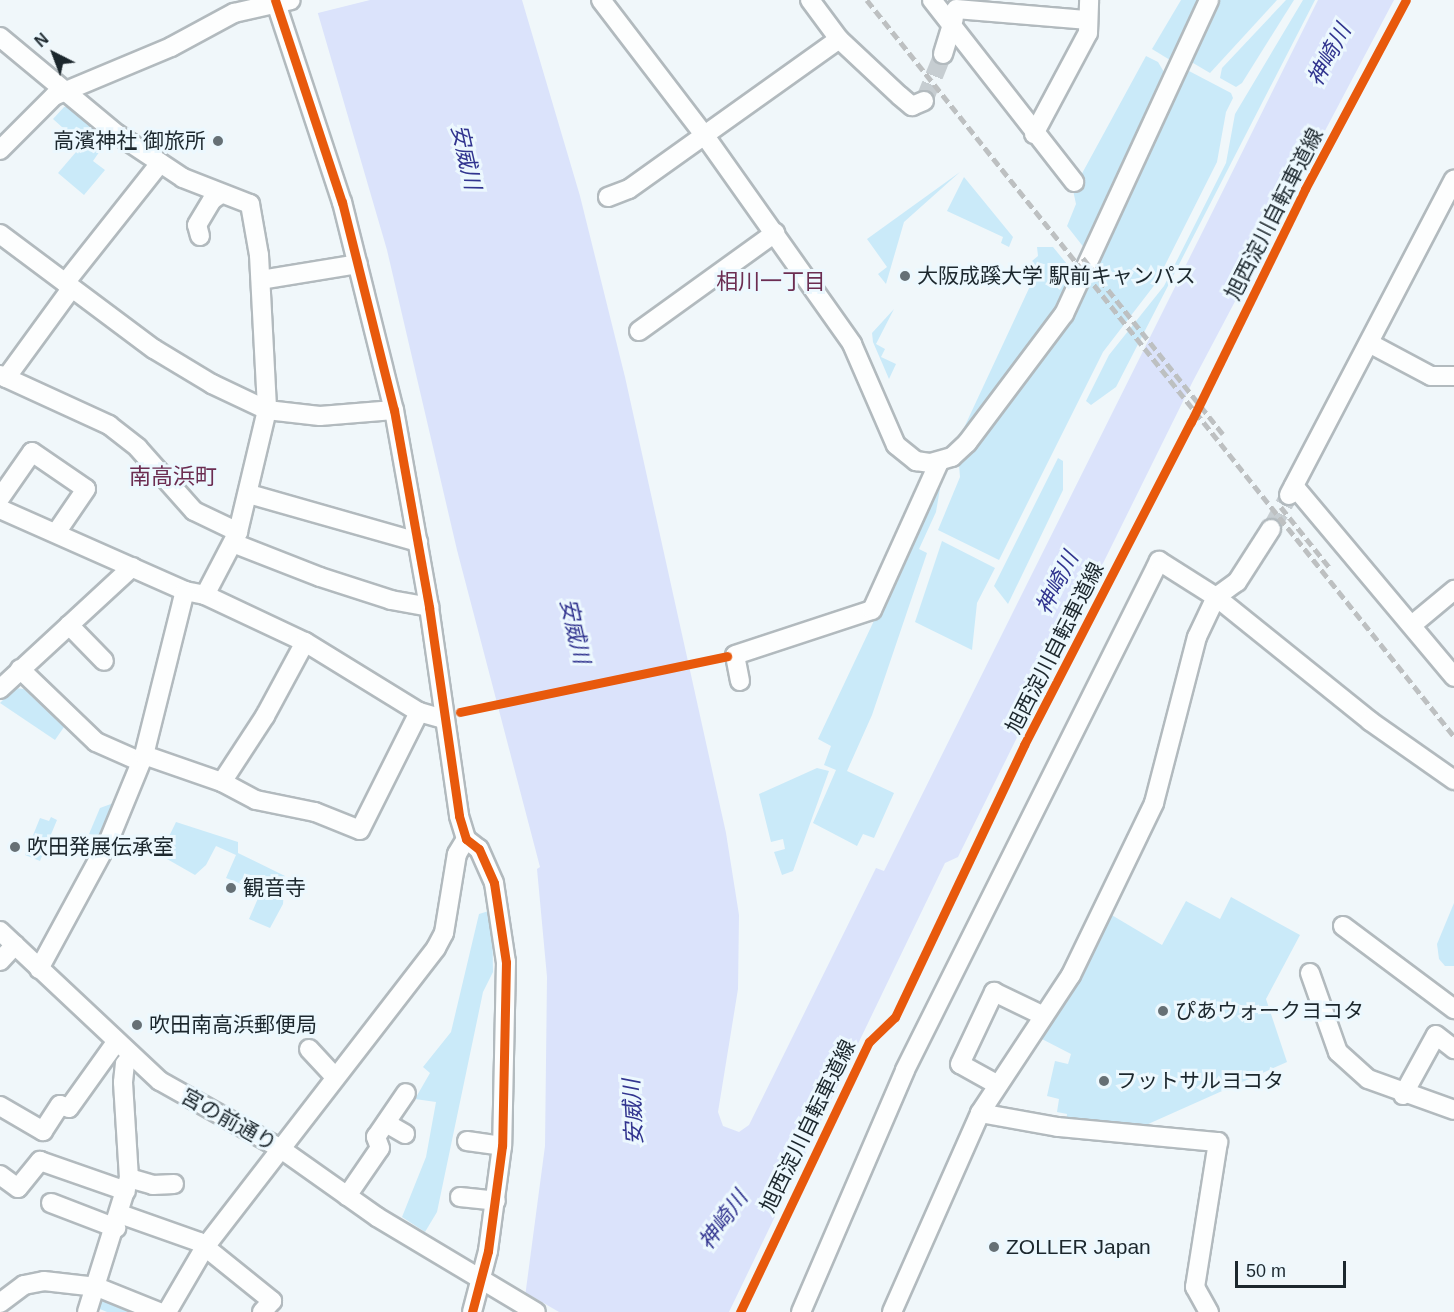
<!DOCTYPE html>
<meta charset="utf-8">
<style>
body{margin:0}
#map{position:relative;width:1454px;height:1312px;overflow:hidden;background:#f0f7fa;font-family:Helvetica,"Noto Sans JP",sans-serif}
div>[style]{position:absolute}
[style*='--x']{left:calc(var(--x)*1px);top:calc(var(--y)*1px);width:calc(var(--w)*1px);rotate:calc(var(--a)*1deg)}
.green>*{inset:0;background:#caeaf9}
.water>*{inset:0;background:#dbe3fb}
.pier>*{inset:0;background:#f0f7fa}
.minor-tunnel>*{height:18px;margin-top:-9px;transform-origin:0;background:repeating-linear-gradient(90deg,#c6cdd1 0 18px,transparent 0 27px)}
.roads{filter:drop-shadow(2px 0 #b2babe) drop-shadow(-2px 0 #b2babe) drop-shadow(0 2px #b2babe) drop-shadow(0 -2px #b2babe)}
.minor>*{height:18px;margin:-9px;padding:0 9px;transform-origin:9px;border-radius:9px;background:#fdfefe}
.rail>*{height:4.5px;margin-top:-2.25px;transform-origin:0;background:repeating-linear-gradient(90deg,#bdc0c1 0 9px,transparent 0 13.5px)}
.cycleway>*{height:9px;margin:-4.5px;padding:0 4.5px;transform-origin:4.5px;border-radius:4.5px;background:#e8590c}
.dots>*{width:16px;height:16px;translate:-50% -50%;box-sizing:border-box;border:3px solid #ecf8fe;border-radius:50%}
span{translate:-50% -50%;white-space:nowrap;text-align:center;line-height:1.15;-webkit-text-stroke:6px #ecf8fe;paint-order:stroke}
.poi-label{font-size:21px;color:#1c272d}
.right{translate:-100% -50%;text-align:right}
.left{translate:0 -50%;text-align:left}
.street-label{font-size:21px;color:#1c272d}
.water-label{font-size:22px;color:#31348f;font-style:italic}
.neighbourhood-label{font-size:22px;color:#6c2d51}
.north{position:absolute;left:24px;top:24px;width:60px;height:60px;-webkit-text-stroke:4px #ecf8fe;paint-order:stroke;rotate:318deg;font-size:16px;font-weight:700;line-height:24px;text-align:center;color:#1c272d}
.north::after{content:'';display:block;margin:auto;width:21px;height:27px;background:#1c272d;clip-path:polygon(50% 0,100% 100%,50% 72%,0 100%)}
.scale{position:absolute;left:1235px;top:1261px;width:111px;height:27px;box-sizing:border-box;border:3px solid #1c272d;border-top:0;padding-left:8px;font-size:18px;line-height:21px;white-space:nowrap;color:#1c272d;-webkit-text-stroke:4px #ecf8fe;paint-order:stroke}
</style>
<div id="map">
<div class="green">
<i style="clip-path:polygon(1181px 0,1200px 0,1170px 60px,1152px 49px)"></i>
<i style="clip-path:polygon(1218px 0,1277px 0,1210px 73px,1188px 60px)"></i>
<i style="clip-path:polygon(1286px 0,1294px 0,1242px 83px,1236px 87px,1220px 78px,1222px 68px)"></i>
<i style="clip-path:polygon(1303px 0,1315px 0,1116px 387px,1091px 405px,1086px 401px,1109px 355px,1164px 286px,1226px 163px,1235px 114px)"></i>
<i style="clip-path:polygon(1146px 56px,1158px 62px,1164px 72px,1085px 249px,1067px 226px,1076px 204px,1073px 190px)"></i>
<i style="clip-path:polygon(1189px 71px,1231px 93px,1233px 98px,1226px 112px,1217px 162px,1156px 283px,1103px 352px,999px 560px,938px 530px,960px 477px,959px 465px,1077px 311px,1180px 76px,1185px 78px)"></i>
<i style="clip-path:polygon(74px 106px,111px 135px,93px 161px,105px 170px,84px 195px,58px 173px,82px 145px,53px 119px,64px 107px)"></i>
<i style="clip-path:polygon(960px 172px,904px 222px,886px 284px,878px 274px,887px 267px,867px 239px)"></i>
<i style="clip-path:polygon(964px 177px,1013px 237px,1009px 247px,1001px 243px,1003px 237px,947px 211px)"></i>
<i style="clip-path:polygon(1037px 247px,1053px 247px,1076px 275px,1063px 304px,985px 409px,962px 432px,1038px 269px,1032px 261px,1038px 256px)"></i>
<i style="clip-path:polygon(894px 309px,876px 344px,885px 349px,881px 357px,896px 364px,889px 379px,873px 342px,872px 333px)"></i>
<i style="clip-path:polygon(1058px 458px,1063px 461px,1063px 490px,1008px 604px,994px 586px)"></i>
<i style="clip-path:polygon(942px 477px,936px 512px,919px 549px,927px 553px,872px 715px,847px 771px,894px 793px,874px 838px,863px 834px,857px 846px,813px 823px,836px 770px,824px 765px,831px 746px,818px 739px)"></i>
<i style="clip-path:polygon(942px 541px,995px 568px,977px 603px,972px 650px,915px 622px)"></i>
<i style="clip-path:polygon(15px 688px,24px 689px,64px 727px,55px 740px,0 703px)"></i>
<i style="clip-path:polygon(817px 768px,829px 771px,793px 871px,782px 875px,774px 852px,785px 849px,783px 839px,771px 842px,759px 794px)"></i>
<i style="clip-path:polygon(119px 801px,103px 839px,89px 834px,100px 808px)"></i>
<i style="clip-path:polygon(51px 817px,57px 820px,40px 861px,25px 855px,40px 818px,49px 821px)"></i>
<i style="clip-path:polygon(176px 822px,238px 842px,238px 853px,285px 876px,283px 904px,270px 928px,249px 919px,259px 896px,256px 890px,226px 878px,236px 855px,216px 846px,206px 865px,195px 875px,160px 855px)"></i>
<i style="clip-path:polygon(1231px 897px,1300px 935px,1266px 999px,1287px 1062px,1137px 1129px,1066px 1123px,1067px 1114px,1057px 1112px,1059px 1099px,1047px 1096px,1055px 1061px,1068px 1064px,1071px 1054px,1038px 1037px,1077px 982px,1110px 914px,1162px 945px,1186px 901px,1220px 919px)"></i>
<i style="clip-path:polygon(1454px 903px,1454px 966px,1445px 966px,1439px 959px,1437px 944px)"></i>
<i style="clip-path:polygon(492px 910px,493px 972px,483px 992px,437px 1212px,425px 1232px,402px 1217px,426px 1157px,436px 1102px,415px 1099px,430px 1073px,423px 1067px,451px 1032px,479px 914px)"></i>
<i style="clip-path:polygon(100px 1291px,148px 1312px,107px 1312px,95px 1307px)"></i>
</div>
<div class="water">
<i style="clip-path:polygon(314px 0,522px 0,580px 196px,625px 377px,726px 833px,739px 915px,738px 989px,718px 1112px,723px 1126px,739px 1132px,749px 1125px,876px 868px,884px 871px,1318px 0,1394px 0,1193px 381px,958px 857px,945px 863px,729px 1312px,523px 1312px,545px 1146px,547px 977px,537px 869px,540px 867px,457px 550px,387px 250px)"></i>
</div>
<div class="pier">
<i style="clip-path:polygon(311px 0,370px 0,314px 14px)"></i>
<i style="clip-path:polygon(523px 1291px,559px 1312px,520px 1312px)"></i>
</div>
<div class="minor-tunnel">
<i style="--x:924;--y:101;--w:51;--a:-68"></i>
<i style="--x:1271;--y:529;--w:38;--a:-62"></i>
</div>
<div class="roads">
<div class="minor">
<i style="--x:275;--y:0;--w:213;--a:71.7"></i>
<i style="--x:342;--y:202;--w:214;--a:76"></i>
<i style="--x:394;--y:410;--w:200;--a:79.9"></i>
<i style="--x:429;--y:607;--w:211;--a:81.8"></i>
<i style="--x:459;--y:816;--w:24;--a:73"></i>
<i style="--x:466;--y:839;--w:16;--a:38"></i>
<i style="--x:479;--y:849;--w:37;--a:66"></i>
<i style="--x:494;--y:883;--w:80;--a:81.4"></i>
<i style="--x:506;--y:962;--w:184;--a:91.2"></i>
<i style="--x:502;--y:1146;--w:106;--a:97.6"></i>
<i style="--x:488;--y:1251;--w:63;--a:104.7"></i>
<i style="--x:601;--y:0;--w:171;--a:52.6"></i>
<i style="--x:705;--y:136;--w:255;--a:54.7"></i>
<i style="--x:852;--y:344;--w:110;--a:66.5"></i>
<i style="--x:896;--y:445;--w:26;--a:39"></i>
<i style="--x:916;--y:461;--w:15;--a:8"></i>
<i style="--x:931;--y:463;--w:22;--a:-16"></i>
<i style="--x:952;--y:457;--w:21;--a:-43"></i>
<i style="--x:967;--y:443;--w:161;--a:-53.1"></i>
<i style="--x:1064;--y:314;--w:346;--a:-65.2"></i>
<i style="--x:810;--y:0;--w:49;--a:53.4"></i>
<i style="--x:839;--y:39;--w:83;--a:43.1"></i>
<i style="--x:900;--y:96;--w:16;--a:40"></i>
<i style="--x:912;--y:106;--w:13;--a:-23"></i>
<i style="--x:932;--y:0;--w:231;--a:52"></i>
<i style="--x:956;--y:9;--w:130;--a:4.8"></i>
<i style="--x:0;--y:37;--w:152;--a:39.7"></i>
<i style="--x:117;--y:134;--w:79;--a:33.7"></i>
<i style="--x:183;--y:178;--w:72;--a:21.2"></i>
<i style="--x:250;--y:204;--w:52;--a:80"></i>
<i style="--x:259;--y:255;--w:155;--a:87"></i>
<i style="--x:267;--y:410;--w:125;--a:103.4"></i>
<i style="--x:238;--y:532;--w:71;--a:117.6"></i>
<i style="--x:943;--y:54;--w:37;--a:-73"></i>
<i style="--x:1034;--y:134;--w:115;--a:-61.9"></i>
<i style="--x:1088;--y:33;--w:33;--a:-88"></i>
<i style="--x:0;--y:150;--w:76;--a:-45"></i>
<i style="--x:54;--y:96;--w:127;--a:-22.7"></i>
<i style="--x:171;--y:47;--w:72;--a:-28.4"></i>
<i style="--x:234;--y:13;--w:58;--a:-12.8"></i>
<i style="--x:608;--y:197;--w:22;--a:-21"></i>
<i style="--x:629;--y:189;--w:258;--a:-35.5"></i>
<i style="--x:0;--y:234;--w:192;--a:36.8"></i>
<i style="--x:154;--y:349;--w:68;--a:31.1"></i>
<i style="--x:212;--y:384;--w:61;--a:25.3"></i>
<i style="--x:267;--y:410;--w:53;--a:6.5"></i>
<i style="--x:320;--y:416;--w:74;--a:-4.6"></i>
<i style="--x:200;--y:236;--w:11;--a:-105"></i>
<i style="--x:197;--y:225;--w:29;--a:-59"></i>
<i style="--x:212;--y:200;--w:11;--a:-34"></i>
<i style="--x:261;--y:280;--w:98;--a:-9.4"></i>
<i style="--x:65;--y:283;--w:153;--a:-51.6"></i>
<i style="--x:639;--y:331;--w:168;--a:-35.8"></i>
<i style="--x:1369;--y:343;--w:70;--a:28"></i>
<i style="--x:1431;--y:376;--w:23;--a:0"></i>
<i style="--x:0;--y:375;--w:120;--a:24.6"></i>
<i style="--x:109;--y:425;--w:37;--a:38"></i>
<i style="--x:138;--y:448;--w:84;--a:48.4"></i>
<i style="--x:194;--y:511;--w:49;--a:25.5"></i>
<i style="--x:6;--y:378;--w:110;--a:-53.9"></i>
<i style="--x:1294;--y:486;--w:249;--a:50"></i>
<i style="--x:249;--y:494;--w:176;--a:15.9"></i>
<i style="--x:1289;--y:495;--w:356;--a:-62.4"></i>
<i style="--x:0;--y:498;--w:56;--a:-55.2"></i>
<i style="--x:32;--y:452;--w:65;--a:34.4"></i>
<i style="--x:86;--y:489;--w:53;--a:124.3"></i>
<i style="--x:0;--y:509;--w:202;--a:23.9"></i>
<i style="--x:185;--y:591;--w:20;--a:11"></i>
<i style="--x:205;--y:595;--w:110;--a:25.2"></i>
<i style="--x:305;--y:642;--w:134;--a:31.6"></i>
<i style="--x:419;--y:712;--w:26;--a:16"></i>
<i style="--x:233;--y:543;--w:93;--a:21.3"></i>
<i style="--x:320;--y:577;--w:75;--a:17.9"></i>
<i style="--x:391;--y:600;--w:39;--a:10"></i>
<i style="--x:69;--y:625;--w:50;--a:45.8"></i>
<i style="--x:1412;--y:625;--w:55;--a:-39.8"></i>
<i style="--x:20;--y:669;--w:105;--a:43.8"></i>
<i style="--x:96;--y:742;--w:47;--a:23.8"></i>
<i style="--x:740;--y:681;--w:26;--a:-101"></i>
<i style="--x:735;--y:655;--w:144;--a:-18.2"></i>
<i style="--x:872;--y:610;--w:162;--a:-65.6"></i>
<i style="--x:0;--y:689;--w:180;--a:-42.7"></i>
<i style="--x:144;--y:755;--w:83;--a:19.1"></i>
<i style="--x:222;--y:782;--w:38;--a:28"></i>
<i style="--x:256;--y:800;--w:60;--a:11.5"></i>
<i style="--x:315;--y:812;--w:48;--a:21.8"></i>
<i style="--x:360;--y:830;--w:132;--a:-63.4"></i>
<i style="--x:222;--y:782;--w:79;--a:-56.9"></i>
<i style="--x:265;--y:716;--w:84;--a:-61.6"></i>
<i style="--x:1343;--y:926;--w:139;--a:36.8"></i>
<i style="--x:0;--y:931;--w:219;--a:43.2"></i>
<i style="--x:160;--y:1081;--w:139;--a:29.3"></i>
<i style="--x:281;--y:1149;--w:118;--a:35.3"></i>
<i style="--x:377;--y:1217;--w:185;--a:30.9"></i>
<i style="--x:0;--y:961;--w:22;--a:-47"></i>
<i style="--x:39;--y:969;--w:147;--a:-61.5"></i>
<i style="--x:109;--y:840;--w:92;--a:-67.6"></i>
<i style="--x:144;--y:755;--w:169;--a:-76"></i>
<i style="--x:1310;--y:973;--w:84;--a:70.5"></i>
<i style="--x:1338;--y:1052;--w:40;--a:42"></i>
<i style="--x:1368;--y:1079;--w:91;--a:19.8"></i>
<i style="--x:309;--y:1049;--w:38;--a:47"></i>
<i style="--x:998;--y:1085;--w:43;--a:-151.1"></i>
<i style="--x:960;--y:1064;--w:80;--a:-64.7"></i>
<i style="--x:994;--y:992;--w:55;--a:25.6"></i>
<i style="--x:1403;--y:1095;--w:68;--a:-61.2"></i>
<i style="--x:1436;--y:1035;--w:23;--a:38"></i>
<i style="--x:0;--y:1106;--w:50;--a:30.2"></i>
<i style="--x:43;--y:1131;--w:31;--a:-57"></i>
<i style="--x:60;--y:1105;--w:9;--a:18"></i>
<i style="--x:69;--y:1108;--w:82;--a:-54.4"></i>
<i style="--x:980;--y:1113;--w:79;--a:10.2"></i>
<i style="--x:1058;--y:1127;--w:161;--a:5.4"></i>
<i style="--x:1218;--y:1142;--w:147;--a:99"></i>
<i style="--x:1195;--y:1287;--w:29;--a:61"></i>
<i style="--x:386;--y:1123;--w:22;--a:30"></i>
<i style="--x:467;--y:1141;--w:35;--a:8"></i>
<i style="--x:0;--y:1175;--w:22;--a:36"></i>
<i style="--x:18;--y:1188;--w:35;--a:-51"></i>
<i style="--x:40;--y:1161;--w:91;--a:19.2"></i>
<i style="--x:129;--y:1178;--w:25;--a:16"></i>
<i style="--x:153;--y:1185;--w:21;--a:-3"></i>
<i style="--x:347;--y:1196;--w:58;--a:-55.5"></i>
<i style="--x:380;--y:1148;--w:12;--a:-110"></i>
<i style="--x:376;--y:1137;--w:53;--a:-55.7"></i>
<i style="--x:460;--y:1197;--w:36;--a:6"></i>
<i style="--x:51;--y:1203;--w:70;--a:21"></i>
<i style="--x:120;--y:1214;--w:84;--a:19.5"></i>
<i style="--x:199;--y:1242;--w:94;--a:38.9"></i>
<i style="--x:272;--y:1301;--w:15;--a:132"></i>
<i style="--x:0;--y:1303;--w:30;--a:-37"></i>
<i style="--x:24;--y:1285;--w:20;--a:-11"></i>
<i style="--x:44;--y:1281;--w:53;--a:6.5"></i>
<i style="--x:97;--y:1287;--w:67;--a:22"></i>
<i style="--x:87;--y:1312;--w:140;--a:-72.6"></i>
<i style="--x:129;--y:1178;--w:96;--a:-93.6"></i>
<i style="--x:123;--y:1082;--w:18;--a:-84"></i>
<i style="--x:125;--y:1064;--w:11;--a:-52"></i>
<i style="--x:167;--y:1312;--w:75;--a:-59.7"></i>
<i style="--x:205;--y:1247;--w:378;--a:-52.3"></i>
<i style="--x:436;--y:948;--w:17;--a:-62"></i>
<i style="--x:444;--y:933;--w:80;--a:-80.7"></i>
<i style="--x:457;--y:854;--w:17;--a:-59"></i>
<i style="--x:801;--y:1312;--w:263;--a:-66.7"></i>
<i style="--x:905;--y:1070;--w:569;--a:-63.48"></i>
<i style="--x:1159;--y:561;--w:67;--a:32.3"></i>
<i style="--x:1216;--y:597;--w:198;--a:38.8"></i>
<i style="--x:1370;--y:721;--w:103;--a:35.1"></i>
<i style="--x:892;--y:1312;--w:218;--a:-66.1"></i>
<i style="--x:980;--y:1113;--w:165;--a:-56.6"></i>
<i style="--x:1071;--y:975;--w:191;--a:-64.2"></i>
<i style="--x:1154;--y:803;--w:171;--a:-75.5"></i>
<i style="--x:1197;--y:637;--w:44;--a:-64.6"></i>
<i style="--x:1216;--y:597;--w:26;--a:-36"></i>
<i style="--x:1237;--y:582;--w:63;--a:-57.3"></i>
</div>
</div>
<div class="rail">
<i style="--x:867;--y:0;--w:941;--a:51.43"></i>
<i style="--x:1083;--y:258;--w:225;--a:51.5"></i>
<i style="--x:1281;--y:507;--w:78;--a:51.2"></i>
</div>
<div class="cycleway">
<i style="--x:275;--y:0;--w:213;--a:71.7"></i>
<i style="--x:342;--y:202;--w:214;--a:76"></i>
<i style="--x:394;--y:410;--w:200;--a:79.9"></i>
<i style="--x:429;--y:607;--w:211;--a:81.8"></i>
<i style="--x:459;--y:816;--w:24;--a:73"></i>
<i style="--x:466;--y:839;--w:16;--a:38"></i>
<i style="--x:479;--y:849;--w:37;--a:66"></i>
<i style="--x:494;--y:883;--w:80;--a:81.4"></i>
<i style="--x:506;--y:962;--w:184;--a:91.2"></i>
<i style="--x:502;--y:1146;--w:106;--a:97.6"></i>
<i style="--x:488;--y:1251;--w:63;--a:104.7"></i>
<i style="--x:460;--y:712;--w:273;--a:-11.8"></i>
<i style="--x:740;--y:1312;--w:299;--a:-64.5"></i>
<i style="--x:869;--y:1042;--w:36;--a:-44"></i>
<i style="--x:895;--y:1017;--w:301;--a:-64.6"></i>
<i style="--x:1024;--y:745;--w:364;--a:-62.7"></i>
<i style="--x:1191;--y:422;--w:259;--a:-63.9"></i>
<i style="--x:1305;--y:189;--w:214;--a:-61.9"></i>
</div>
<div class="dots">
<i style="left:218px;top:141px;background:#667075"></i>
<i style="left:905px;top:276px;background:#667075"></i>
<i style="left:15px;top:847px;background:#667075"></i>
<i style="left:231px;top:888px;background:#667075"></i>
<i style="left:1163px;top:1011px;background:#667075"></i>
<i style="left:137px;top:1025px;background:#667075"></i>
<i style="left:1104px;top:1081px;background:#667075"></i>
<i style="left:994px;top:1247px;background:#667075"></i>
</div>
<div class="poi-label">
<span class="right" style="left:206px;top:141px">高濱神社 御旅所</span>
<span class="left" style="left:917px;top:276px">大阪成蹊大学 駅前キャンパス</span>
<span class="left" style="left:27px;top:847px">吹田発展伝承室</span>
<span class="left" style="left:243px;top:888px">観音寺</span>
<span class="left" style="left:1175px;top:1011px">ぴあウォークヨコタ</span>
<span class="left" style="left:149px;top:1025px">吹田南高浜郵便局</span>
<span class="left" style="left:1116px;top:1081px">フットサルヨコタ</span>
<span class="left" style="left:1006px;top:1247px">ZOLLER Japan</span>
</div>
<div class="street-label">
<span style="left:1274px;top:214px;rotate:-63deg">旭西淀川自転車道線</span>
<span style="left:1055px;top:648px;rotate:-63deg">旭西淀川自転車道線</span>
<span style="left:229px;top:1120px;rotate:29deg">宮の前通り</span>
<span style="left:808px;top:1126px;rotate:-64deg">旭西淀川自転車道線</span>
</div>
<div class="water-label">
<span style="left:1329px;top:55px;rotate:-62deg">神崎川</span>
<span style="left:466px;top:157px;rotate:77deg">安威川</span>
<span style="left:1057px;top:583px;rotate:-63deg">神崎川</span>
<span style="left:575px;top:631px;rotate:77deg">安威川</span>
<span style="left:633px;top:1112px;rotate:-93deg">安威川</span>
<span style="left:723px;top:1220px;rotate:-54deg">神崎川</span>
</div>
<div class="neighbourhood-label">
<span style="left:771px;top:282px">相川一丁目</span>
<span style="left:173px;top:477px">南高浜町</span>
</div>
<div class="north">N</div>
<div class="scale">50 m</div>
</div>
